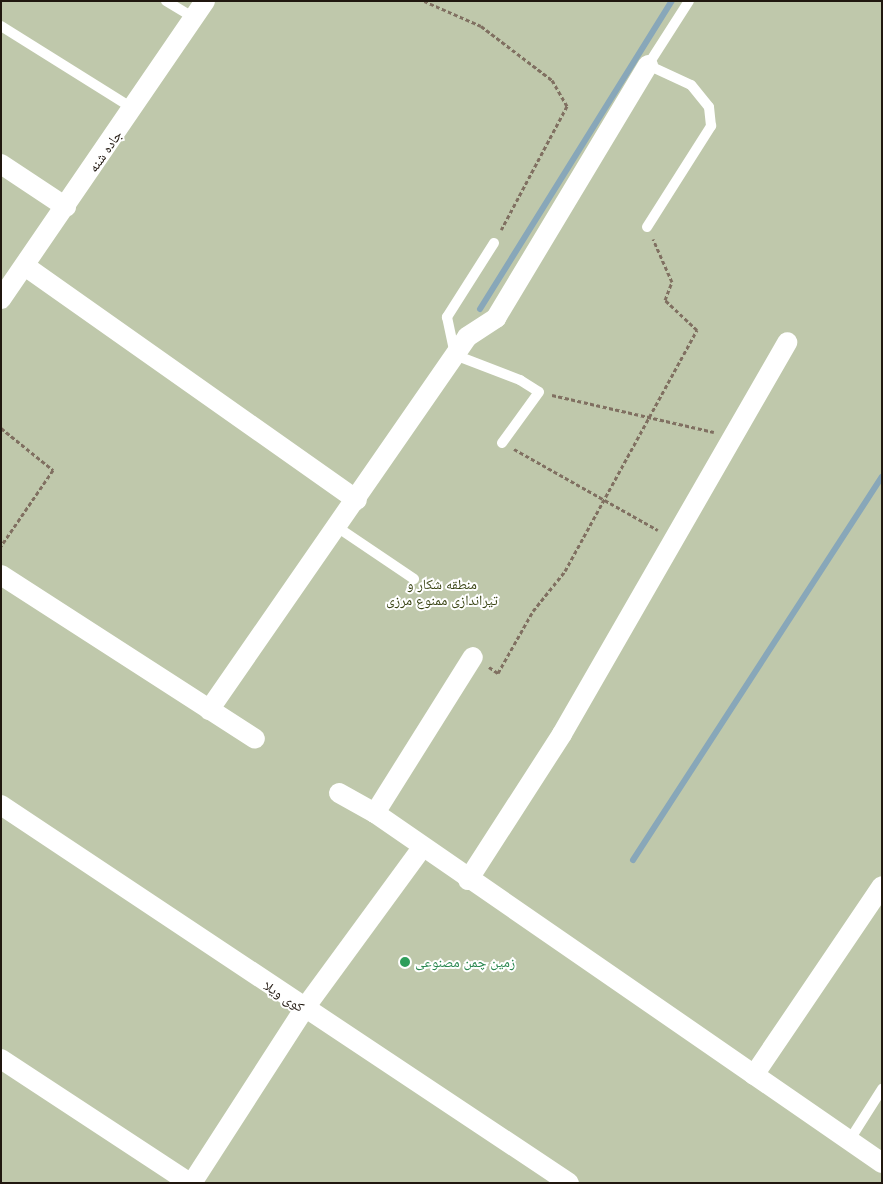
<!DOCTYPE html>
<meta charset="utf-8">
<style>
body{margin:0}
#map{position:relative;width:883px;height:1184px;overflow:hidden;background:#f3dac3;font-family:Helvetica,"Noto Naskh Arabic",sans-serif}
div>[style]{position:absolute}
[style*='--x']{left:calc(var(--x)*1px);top:calc(var(--y)*1px);width:calc(var(--w)*1px);rotate:calc(var(--a)*1deg)}
.green>*{inset:0;background:#bfc8ab;transform-origin:0 0}
.stream>*{height:6px;margin:-3px;padding:0 3px;transform-origin:3px;border-radius:3px;background:#88a7b9}
.path>*{height:3px;margin-top:-1.5px;transform-origin:0;background:repeating-linear-gradient(90deg,#807061 0 4px,transparent 0 6.5px)}
.lane>*{height:10px;margin:-5px;padding:0 5px;transform-origin:5px;border-radius:5px;background:#fff}
.street>*{height:20px;margin:-10px;padding:0 10px;transform-origin:10px;border-radius:10px;background:#fff}
.dots>*{width:14px;height:14px;translate:-50% -50%;box-sizing:border-box;border:2px solid #fff;border-radius:50%}
span{translate:-50% -50%;white-space:nowrap;text-align:center;line-height:1.15;-webkit-text-stroke:4px #fff;paint-order:stroke}
.street-label{font-size:14px;color:#20170f}
.park-label{font-size:14px;color:#384312}
.leisure-label{font-size:14px;color:#27864d}
.left{translate:0 -50%;text-align:left}
.frame{position:absolute;inset:0;border:2px solid #20170f;pointer-events:none}
</style>
<div id="map">
<div class="green">
<i style="left:1px;top:1px;width:881px;height:1182px"></i>
</div>
<div class="stream">
<i style="--x:480;--y:309;--w:363;--a:-58.1"></i>
<i style="--x:633;--y:860;--w:457;--a:-57"></i>
</div>
<div class="path">
<i style="--x:424;--y:1;--w:62;--a:23.7"></i>
<i style="--x:481;--y:26;--w:89;--a:37.3"></i>
<i style="--x:552;--y:80;--w:30;--a:60"></i>
<i style="--x:567;--y:106;--w:140;--a:118"></i>
<i style="--x:552;--y:395;--w:166;--a:12.9"></i>
<i style="--x:1;--y:428;--w:67;--a:38.9"></i>
<i style="--x:53;--y:470;--w:92;--a:124.4"></i>
<i style="--x:514;--y:449;--w:165;--a:29.4"></i>
<i style="--x:489;--y:667;--w:11;--a:34"></i>
<i style="--x:498;--y:673;--w:71;--a:-60.6"></i>
<i style="--x:533;--y:611;--w:51;--a:-51.3"></i>
<i style="--x:565;--y:571;--w:275;--a:-61.3"></i>
<i style="--x:697;--y:330;--w:44;--a:-136.8"></i>
<i style="--x:665;--y:300;--w:19;--a:-69"></i>
<i style="--x:672;--y:282;--w:47;--a:-113.8"></i>
</div>
<div class="lane">
<i style="--x:166;--y:1;--w:33;--a:31"></i>
<i style="--x:1;--y:26;--w:157;--a:32"></i>
<i style="--x:647;--y:227;--w:120;--a:-57.6"></i>
<i style="--x:711;--y:126;--w:19;--a:-96"></i>
<i style="--x:709;--y:107;--w:28;--a:-129"></i>
<i style="--x:691;--y:85;--w:47;--a:-155.1"></i>
<i style="--x:648;--y:65;--w:76;--a:-57.4"></i>
<i style="--x:494;--y:243;--w:88;--a:122.4"></i>
<i style="--x:447;--y:317;--w:39;--a:78"></i>
<i style="--x:455;--y:355;--w:70;--a:21"></i>
<i style="--x:520;--y:380;--w:22;--a:32"></i>
<i style="--x:539;--y:392;--w:63;--a:126"></i>
<i style="--x:337;--y:527;--w:93;--a:34"></i>
<i style="--x:849;--y:1141;--w:62;--a:-57.6"></i>
</div>
<div class="street">
<i style="--x:1;--y:164;--w:78;--a:33.5"></i>
<i style="--x:25;--y:266;--w:406;--a:35.2"></i>
<i style="--x:1;--y:299;--w:361;--a:-55.6"></i>
<i style="--x:1;--y:575;--w:302;--a:32.8"></i>
<i style="--x:209;--y:710;--w:454;--a:-55.3"></i>
<i style="--x:467;--y:337;--w:35;--a:-33"></i>
<i style="--x:496;--y:318;--w:295;--a:-59"></i>
<i style="--x:339;--y:793;--w:41;--a:29.1"></i>
<i style="--x:375;--y:813;--w:616;--a:34.62"></i>
<i style="--x:1;--y:805;--w:682;--a:33.64"></i>
<i style="--x:375;--y:813;--w:184;--a:-57.9"></i>
<i style="--x:468;--y:880;--w:174;--a:-57.2"></i>
<i style="--x:562;--y:734;--w:452;--a:-60.1"></i>
<i style="--x:1;--y:1059;--w:226;--a:33.3"></i>
<i style="--x:754;--y:1075;--w:228;--a:-55.9"></i>
<i style="--x:192;--y:1183;--w:207;--a:-57.2"></i>
<i style="--x:304;--y:1009;--w:200;--a:-53.8"></i>
</div>
<div class="dots">
<i style="left:405px;top:962px;background:#2e9e5b"></i>
</div>
<div class="street-label">
<span style="left:105px;top:151px;rotate:-55deg">جاده شنه</span>
<span style="left:284px;top:996px;rotate:33deg">کوی ویلا</span>
</div>
<div class="park-label">
<span style="left:442px;top:592px">منطقه شکار و<br>تیراندازی ممنوع مرزی</span>
</div>
<div class="leisure-label">
<span class="left" style="left:415px;top:962px">زمین چمن مصنوعی</span>
</div>
<div class="frame"></div>
</div>
